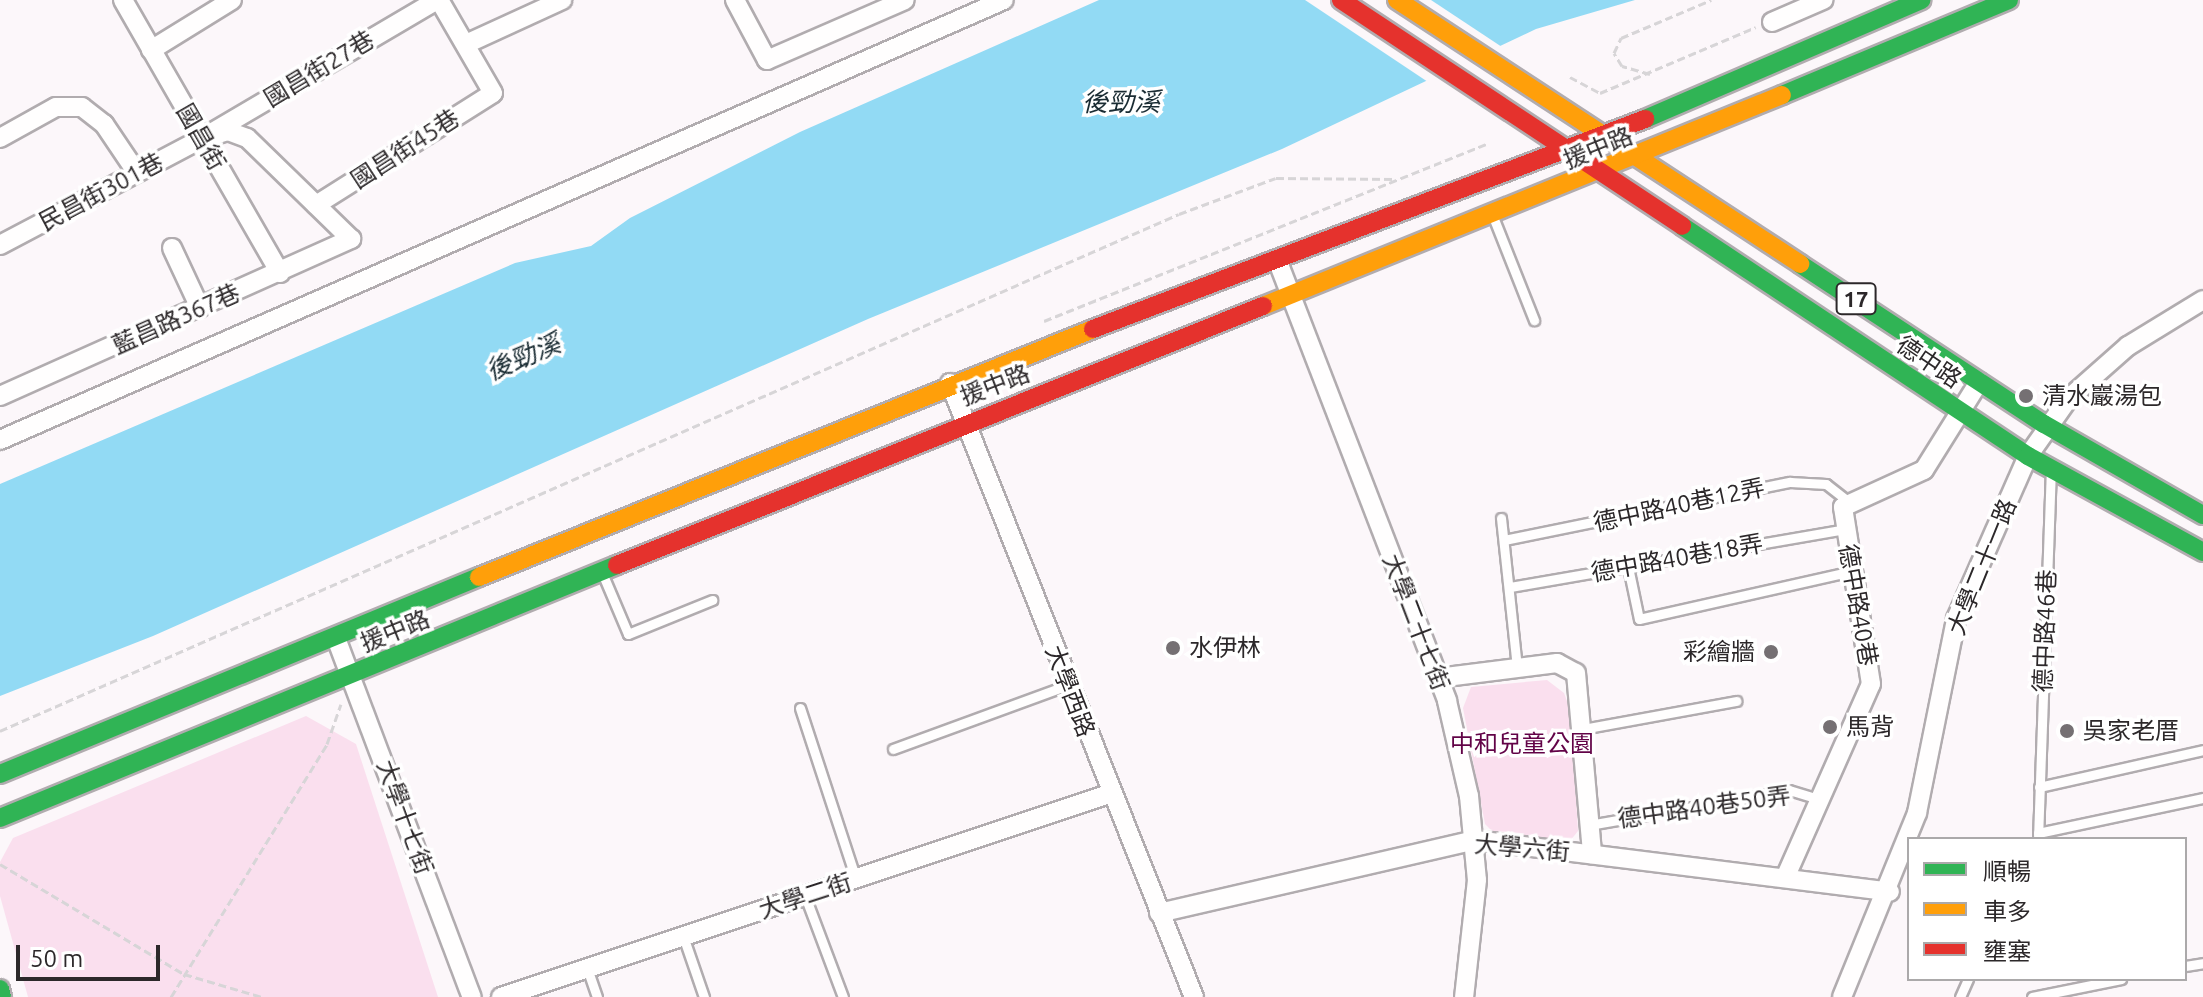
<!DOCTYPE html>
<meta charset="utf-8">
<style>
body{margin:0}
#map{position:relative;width:2203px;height:997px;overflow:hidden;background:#fcf7fa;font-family:Ubuntu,"Noto Sans TC",sans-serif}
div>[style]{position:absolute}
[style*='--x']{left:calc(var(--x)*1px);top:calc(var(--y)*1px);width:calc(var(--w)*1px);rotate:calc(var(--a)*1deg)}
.green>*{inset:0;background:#fadfee}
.water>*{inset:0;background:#92daf4}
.pier>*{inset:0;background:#fcf7fa}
.path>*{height:3px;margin-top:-1.5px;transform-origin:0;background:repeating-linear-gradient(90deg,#d7d5d7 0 8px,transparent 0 12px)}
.roads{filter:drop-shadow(2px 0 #b1acaf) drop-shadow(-2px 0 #b1acaf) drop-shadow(0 2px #b1acaf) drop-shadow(0 -2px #b1acaf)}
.lane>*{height:9px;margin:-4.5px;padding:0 4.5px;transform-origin:4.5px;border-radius:4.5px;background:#fffefe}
.street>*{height:18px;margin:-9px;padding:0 9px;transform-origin:9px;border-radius:9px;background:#fffefe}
.fast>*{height:18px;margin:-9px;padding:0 9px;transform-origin:9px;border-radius:9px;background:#30b455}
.slow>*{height:18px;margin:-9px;padding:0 9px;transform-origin:9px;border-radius:9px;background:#ff9f0a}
.jam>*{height:18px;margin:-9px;padding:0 9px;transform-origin:9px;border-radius:9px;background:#e5322d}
.dots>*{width:22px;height:22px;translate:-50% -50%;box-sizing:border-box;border:4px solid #fff;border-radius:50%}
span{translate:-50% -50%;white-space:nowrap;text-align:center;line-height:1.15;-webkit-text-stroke:7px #fff;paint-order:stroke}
.shield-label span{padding:2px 6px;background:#fff;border:2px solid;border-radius:6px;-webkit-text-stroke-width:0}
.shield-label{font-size:22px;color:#2c282a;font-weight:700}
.street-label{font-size:24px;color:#2c282a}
.poi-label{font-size:24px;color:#2c282a}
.left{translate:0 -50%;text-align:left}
.right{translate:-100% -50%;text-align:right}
.park-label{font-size:24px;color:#620347}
.water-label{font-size:26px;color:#1a2c33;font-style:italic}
.legend{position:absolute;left:1907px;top:837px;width:280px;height:144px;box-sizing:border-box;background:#fff;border:2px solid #aba9aa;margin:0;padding:10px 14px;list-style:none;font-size:24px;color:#2c282a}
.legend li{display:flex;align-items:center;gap:16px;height:40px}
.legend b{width:40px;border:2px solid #aba9aa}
.scale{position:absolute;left:16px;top:945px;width:144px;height:36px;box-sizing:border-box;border:4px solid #2c282a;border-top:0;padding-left:10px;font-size:24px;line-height:28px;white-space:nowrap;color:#2c282a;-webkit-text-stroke:6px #fff;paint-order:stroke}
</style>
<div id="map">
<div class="green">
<i style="clip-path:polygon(1547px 680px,1564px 693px,1571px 712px,1578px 831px,1570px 841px,1494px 833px,1485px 824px,1463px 708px,1471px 687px)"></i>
<i style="clip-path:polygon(306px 716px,356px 744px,438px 997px,28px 997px,0 896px,0 862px,13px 838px)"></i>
</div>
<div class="water">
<i style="clip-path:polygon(1099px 0,1635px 0,1536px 29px,1282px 149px,868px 319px,153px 636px,0 696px,0 484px,515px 263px,591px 246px,630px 218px,800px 132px)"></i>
</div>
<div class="pier">
<i style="clip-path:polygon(1305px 0,1431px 0,1505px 49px,1434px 86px)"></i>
</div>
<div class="path">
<i style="--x:1650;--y:74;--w:29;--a:-164"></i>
<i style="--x:1622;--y:66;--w:15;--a:-122"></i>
<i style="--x:1614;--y:53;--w:17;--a:-65"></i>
<i style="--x:1621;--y:38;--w:98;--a:-22.9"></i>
<i style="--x:1570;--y:77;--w:34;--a:28"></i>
<i style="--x:1600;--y:93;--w:169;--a:-22.9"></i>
<i style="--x:1044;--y:321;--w:476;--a:-21.8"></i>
<i style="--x:0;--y:731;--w:1287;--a:-23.68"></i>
<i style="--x:1179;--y:214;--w:103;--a:-20.4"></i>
<i style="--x:1276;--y:178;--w:119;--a:0.5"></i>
<i style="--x:0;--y:864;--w:214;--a:30.9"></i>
<i style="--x:184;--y:974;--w:81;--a:16.4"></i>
<i style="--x:171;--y:997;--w:297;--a:-58.3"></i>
<i style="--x:327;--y:744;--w:42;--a:-70.7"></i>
</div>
<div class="roads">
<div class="lane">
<i style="--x:1494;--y:219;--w:109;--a:68.4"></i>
<i style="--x:1501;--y:518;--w:151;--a:83.9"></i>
<i style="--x:1504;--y:540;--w:292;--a:-11.5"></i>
<i style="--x:1790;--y:482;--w:36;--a:3"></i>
<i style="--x:1826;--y:484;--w:28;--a:38"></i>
<i style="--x:1628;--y:567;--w:53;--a:78.1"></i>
<i style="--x:1639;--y:619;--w:218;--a:-12.7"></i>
<i style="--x:603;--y:575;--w:64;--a:67"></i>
<i style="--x:628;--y:634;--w:91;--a:-22"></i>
<i style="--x:1510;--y:587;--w:340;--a:-9.8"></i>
<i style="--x:800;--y:708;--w:180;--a:71.9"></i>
<i style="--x:1582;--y:729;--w:157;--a:-10.3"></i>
<i style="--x:893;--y:749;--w:186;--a:-20.1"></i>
<i style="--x:2039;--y:787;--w:168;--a:-12.7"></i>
<i style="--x:1589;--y:825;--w:203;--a:-9.9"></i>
<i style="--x:1789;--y:790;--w:30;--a:17"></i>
<i style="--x:2038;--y:833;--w:169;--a:-12"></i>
<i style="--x:2038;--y:839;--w:364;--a:-88"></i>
<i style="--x:805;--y:896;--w:108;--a:69.4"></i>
<i style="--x:683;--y:936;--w:65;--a:71"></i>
<i style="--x:2185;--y:966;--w:18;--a:-9"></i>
<i style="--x:587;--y:968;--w:31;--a:71"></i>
<i style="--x:1960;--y:997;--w:20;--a:-66"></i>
<i style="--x:2032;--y:997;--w:91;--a:-11.4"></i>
</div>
<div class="street">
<i style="--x:123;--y:0;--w:315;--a:60.1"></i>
<i style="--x:735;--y:0;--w:68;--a:61.9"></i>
<i style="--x:767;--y:60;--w:150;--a:-23.5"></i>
<i style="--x:1772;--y:22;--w:56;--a:-23.3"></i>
<i style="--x:466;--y:44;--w:106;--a:-24.6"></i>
<i style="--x:151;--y:50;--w:95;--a:-31.7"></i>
<i style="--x:0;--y:138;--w:64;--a:-29"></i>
<i style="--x:56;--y:107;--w:26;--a:0"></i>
<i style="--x:82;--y:107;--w:28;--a:38"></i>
<i style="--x:104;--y:124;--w:59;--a:56"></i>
<i style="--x:316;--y:205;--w:209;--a:-32.3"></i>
<i style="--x:493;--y:93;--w:108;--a:-120.1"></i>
<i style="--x:0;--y:245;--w:227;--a:-27.8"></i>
<i style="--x:201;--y:139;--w:274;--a:-30.5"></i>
<i style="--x:172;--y:248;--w:66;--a:65"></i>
<i style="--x:1278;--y:262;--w:470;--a:68.9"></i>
<i style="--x:1447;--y:701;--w:98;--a:77"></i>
<i style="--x:1469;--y:796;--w:84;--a:84.6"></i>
<i style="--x:1477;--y:880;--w:118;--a:96.3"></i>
<i style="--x:950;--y:383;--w:661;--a:68.33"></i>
<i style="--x:0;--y:396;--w:385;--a:-24.1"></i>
<i style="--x:351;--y:239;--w:145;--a:-135.8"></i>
<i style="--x:247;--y:138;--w:20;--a:-160"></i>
<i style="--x:228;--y:131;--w:28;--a:163"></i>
<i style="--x:0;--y:440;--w:1096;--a:-23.67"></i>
<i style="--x:336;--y:638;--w:384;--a:69.3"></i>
<i style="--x:1438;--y:678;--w:120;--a:-7.2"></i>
<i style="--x:1557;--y:663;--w:21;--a:28"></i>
<i style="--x:1576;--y:673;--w:182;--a:84.9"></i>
<i style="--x:1785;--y:878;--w:212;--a:-66.1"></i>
<i style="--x:1871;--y:684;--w:179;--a:-99"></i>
<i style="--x:1843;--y:507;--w:89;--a:-24.6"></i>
<i style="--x:1924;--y:470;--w:104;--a:-58"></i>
<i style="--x:1159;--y:913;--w:324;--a:-13"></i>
<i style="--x:1475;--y:840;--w:418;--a:7.1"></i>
<i style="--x:501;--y:997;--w:641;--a:-18.46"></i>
<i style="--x:1842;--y:997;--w:199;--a:-67.8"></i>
<i style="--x:1917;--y:813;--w:198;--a:-78.6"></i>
<i style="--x:1956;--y:619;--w:178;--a:-66.2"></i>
<i style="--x:2028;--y:456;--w:70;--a:-54.9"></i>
<i style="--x:2068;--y:399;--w:80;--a:-41.5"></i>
<i style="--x:2128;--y:346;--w:88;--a:-31.5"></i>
</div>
<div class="fast">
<i style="--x:1782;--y:95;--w:246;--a:-22.7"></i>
<i style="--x:1645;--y:119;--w:301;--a:-23.3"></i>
<i style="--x:1682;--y:226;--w:415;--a:33.6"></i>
<i style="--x:2028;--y:456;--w:200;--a:28.7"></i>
<i style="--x:1800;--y:264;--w:292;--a:33.3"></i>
<i style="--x:2044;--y:424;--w:183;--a:29.8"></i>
<i style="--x:0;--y:774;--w:518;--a:-22.36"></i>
<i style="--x:0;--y:818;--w:667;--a:-22.3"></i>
<i style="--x:0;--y:989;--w:8;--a:76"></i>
</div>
<div class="slow">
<i style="--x:1397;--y:0;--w:482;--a:33.2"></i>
<i style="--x:1263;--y:306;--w:560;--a:-22.12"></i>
<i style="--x:479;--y:577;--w:662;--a:-21.99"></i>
</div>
<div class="jam">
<i style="--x:1341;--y:0;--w:409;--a:33.5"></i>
<i style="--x:1093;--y:329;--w:591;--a:-20.83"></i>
<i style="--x:617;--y:565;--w:696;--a:-21.85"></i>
</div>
</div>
<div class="dots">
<i style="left:2026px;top:396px;background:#757073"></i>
<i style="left:1173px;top:648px;background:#757073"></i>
<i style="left:1771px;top:652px;background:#757073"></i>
<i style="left:1830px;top:727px;background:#757073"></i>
<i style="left:2067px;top:731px;background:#757073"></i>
</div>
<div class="shield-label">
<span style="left:1856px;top:299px">17</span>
</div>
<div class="street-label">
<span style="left:319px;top:69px;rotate:-31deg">國昌街27巷</span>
<span style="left:201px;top:137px;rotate:60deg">國昌街</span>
<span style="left:1598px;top:148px;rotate:-22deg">援中路</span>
<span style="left:405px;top:149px;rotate:-33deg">國昌街45巷</span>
<span style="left:101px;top:192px;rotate:-28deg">民昌街301巷</span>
<span style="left:176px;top:319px;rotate:-24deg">藍昌路367巷</span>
<span style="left:1929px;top:362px;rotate:34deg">德中路</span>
<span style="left:995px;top:385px;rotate:-21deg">援中路</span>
<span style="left:1679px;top:505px;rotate:-12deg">德中路40巷12弄</span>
<span style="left:1677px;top:558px;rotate:-10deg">德中路40巷18弄</span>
<span style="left:1982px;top:567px;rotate:-68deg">大學二十一路</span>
<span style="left:1858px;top:605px;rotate:80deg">德中路40巷</span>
<span style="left:1416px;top:622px;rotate:69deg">大學二十七街</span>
<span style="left:395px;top:631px;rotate:-22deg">援中路</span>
<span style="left:2045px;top:631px;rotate:-88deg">德中路46巷</span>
<span style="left:1070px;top:691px;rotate:69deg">大學西路</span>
<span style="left:1704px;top:807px;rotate:-8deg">德中路40巷50弄</span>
<span style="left:405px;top:817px;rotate:70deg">大學十七街</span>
<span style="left:1522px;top:848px;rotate:5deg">大學六街</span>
<span style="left:805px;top:896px;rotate:-18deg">大學二街</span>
</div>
<div class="poi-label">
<span class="left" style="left:2042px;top:396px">清水巖湯包</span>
<span class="left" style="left:1189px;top:648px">水伊林</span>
<span class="right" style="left:1755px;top:652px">彩繪牆</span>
<span class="left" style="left:1846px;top:727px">馬背</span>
<span class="left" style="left:2083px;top:731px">吳家老厝</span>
</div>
<div class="park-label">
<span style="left:1522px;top:744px">中和兒童公園</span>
</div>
<div class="water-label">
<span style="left:1121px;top:102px">後勁溪</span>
<span style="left:523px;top:357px;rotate:-23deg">後勁溪</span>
</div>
<ul class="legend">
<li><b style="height:10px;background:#30b455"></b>順暢</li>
<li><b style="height:10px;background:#ff9f0a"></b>車多</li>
<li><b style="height:10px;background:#e5322d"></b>壅塞</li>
</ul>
<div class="scale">50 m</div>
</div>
